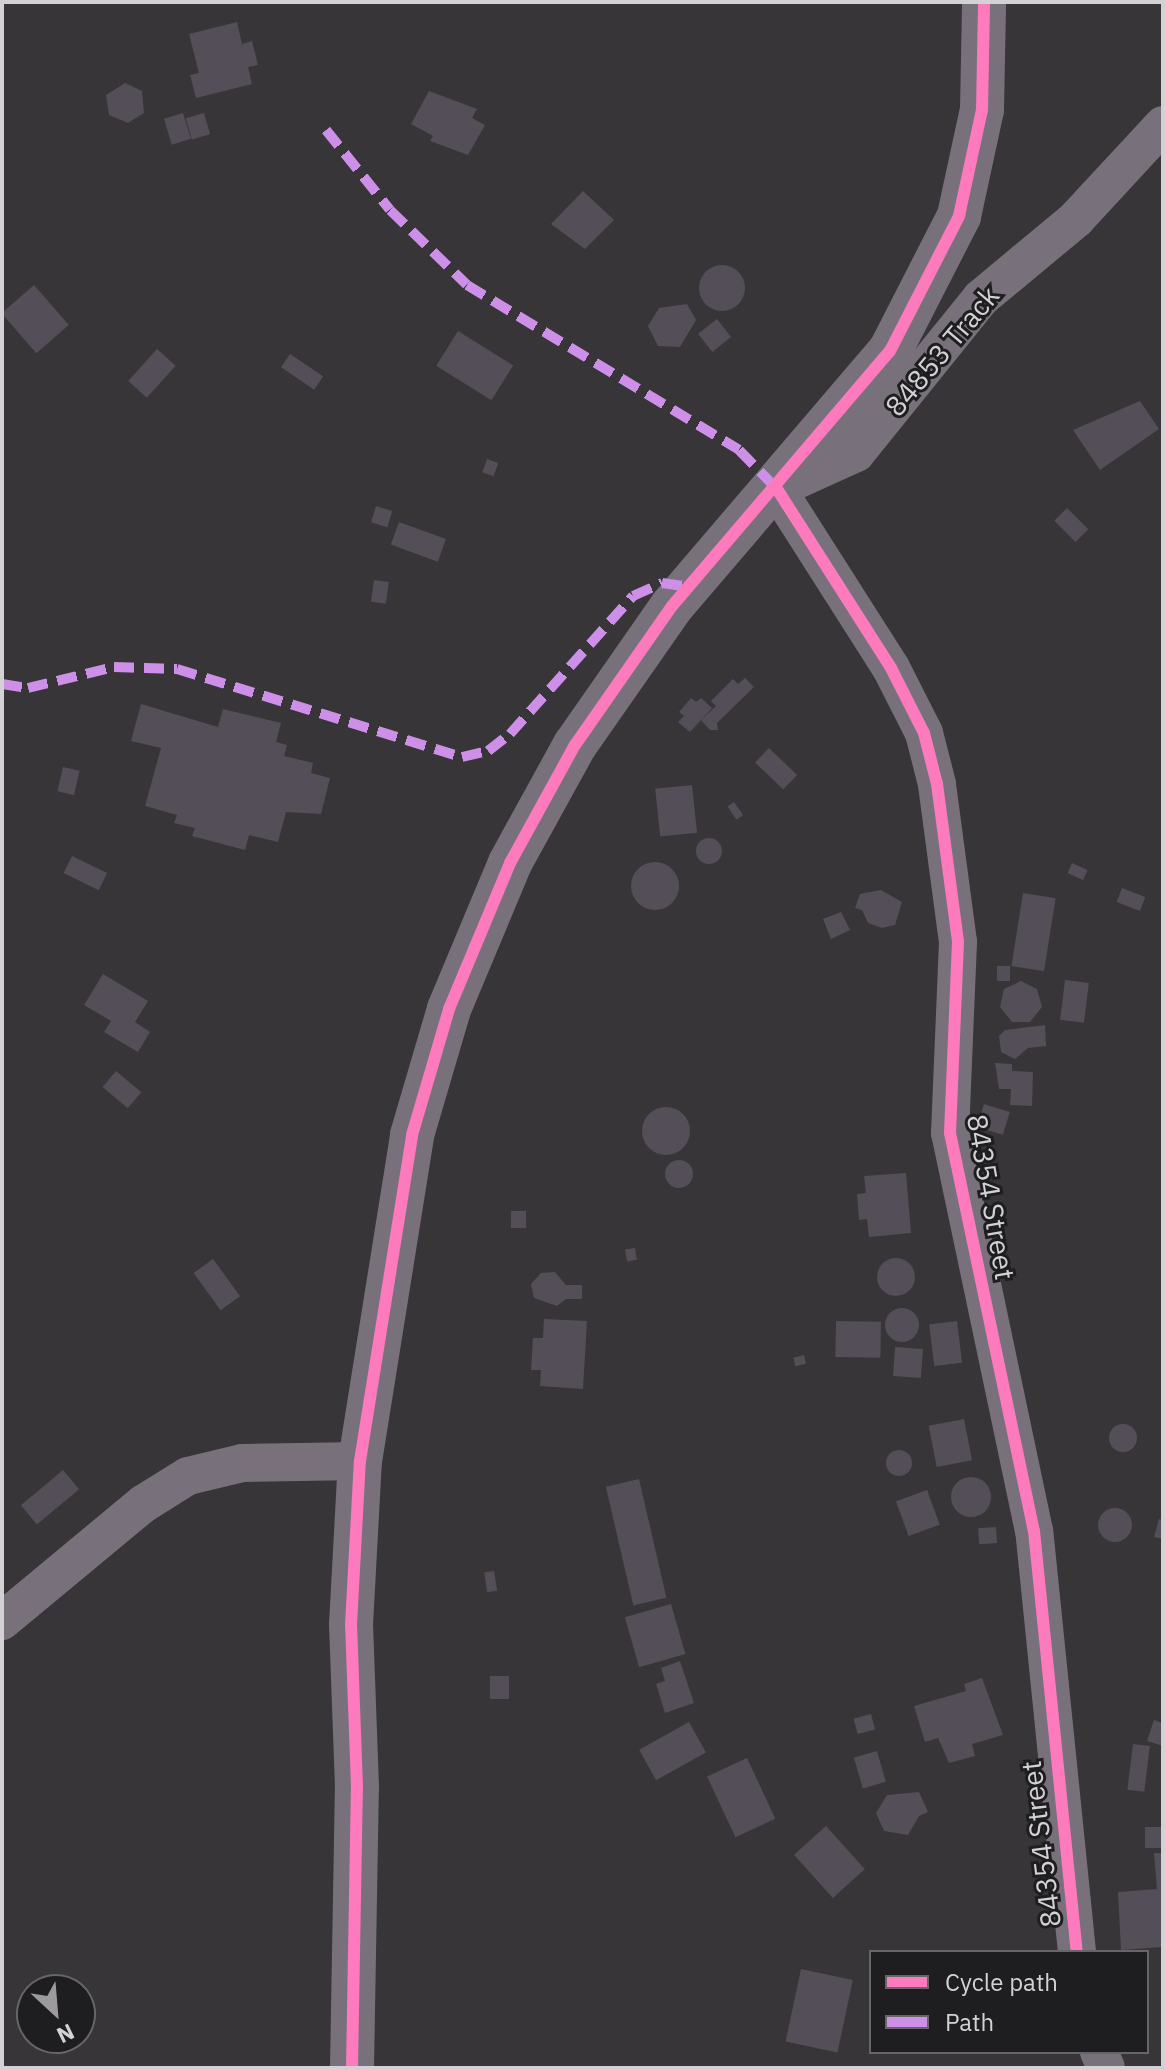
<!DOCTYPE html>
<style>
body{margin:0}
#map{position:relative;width:1165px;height:2070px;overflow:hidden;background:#373538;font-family:"IBM Plex Sans",sans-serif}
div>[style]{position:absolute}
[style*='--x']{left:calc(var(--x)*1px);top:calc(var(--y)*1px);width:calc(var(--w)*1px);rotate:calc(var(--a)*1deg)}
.building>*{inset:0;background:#544e58;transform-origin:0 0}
.round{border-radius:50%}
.minor>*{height:38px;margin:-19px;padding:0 19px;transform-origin:19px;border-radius:19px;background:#78717c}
.tertiary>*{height:44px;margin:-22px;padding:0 22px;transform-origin:22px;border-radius:22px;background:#78717c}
.quiet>*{height:10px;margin-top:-5px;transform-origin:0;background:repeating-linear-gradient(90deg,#ce8fe9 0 20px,transparent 0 30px)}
.cycleway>*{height:12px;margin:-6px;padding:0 6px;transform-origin:6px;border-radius:6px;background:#fd7abc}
span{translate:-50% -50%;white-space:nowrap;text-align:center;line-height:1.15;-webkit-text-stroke:6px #1e1d1f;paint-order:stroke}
.street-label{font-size:28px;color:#d3d1d4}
.frame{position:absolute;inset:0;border:4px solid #d3d1d4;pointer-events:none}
.legend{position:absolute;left:869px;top:1950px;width:280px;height:104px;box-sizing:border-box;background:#1e1d1f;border:2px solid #666567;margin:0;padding:10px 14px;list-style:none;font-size:24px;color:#d3d1d4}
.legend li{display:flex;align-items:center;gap:16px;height:40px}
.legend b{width:40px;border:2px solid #666567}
.north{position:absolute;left:16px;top:1974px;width:80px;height:80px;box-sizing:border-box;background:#1e1d1f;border:2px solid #666567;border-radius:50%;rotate:154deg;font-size:22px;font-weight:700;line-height:32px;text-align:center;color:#d3d1d4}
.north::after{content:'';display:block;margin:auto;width:28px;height:36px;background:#9c9a9d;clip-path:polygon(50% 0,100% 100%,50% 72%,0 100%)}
</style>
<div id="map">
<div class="building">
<i style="clip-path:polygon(237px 22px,242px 44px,252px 41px,258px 65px,248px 67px,252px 84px,196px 98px,190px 75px,199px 73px,189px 34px)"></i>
<i style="clip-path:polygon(125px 83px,142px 91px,144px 113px,128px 123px,109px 115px,106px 95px)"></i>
<i style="clip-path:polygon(429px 91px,477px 109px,472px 118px,485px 125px,468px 155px,430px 141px,433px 136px,411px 124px)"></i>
<i style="left:183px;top:113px;width:27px;height:20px;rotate:73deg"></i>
<i style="left:204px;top:113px;width:22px;height:19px;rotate:74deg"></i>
<i style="clip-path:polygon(583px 191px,614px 220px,585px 249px,551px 224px)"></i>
<i class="round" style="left:699px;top:265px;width:46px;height:46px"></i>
<i style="left:34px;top:285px;width:53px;height:43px;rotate:49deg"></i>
<i style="clip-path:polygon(687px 304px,696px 320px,680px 347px,658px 346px,648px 326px,659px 308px)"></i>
<i style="left:717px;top:319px;width:23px;height:24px;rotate:52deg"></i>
<i style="left:458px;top:331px;width:65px;height:41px;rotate:32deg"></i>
<i style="left:157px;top:349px;width:25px;height:43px;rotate:42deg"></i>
<i style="left:290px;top:354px;width:40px;height:16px;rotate:34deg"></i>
<i style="clip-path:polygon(1140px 401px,1159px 429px,1100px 470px,1073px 430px)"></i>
<i style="left:487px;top:459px;width:12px;height:14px;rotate:20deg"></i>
<i style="left:376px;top:506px;width:17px;height:17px;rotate:17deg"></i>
<i style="left:1067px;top:508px;width:30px;height:18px;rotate:45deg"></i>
<i style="left:399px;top:522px;width:50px;height:24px;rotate:20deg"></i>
<i style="left:374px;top:580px;width:15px;height:22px;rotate:8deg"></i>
<i style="clip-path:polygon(745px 678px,754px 687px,717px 723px,718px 730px,710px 730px,701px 720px,716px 706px,711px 701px,733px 679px,738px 684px)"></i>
<i style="clip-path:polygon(691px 698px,696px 702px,701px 698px,712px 708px,690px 732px,678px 722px,684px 716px,679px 712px)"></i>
<i style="clip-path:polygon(141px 704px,218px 727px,223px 709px,281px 723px,276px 742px,287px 745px,284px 756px,313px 763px,311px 773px,330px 778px,321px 814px,286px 812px,278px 842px,249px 835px,245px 850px,192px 836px,195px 828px,174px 823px,177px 815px,145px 806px,161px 748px,131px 741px)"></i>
<i style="left:769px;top:748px;width:39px;height:20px;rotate:44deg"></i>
<i style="left:63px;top:767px;width:17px;height:25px;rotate:13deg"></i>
<i style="left:692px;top:785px;width:48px;height:37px;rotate:84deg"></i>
<i style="left:734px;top:802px;width:16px;height:8px;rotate:55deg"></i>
<i class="round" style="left:696px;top:838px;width:26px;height:26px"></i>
<i style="left:72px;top:856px;width:39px;height:19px;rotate:26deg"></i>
<i class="round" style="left:631px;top:862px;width:48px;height:48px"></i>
<i style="left:1072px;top:863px;width:17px;height:11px;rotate:24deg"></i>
<i style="left:1122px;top:888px;width:25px;height:15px;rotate:21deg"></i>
<i style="clip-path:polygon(881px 890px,902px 902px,895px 925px,882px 928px,868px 923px,862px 910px,855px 908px,860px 894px)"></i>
<i style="left:1023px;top:893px;width:33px;height:74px;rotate:9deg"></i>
<i style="clip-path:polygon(841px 912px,850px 930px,831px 939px,823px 919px)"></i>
<i style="left:997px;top:966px;width:13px;height:15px"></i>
<i style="clip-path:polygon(103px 974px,148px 1001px,135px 1022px,150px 1032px,138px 1052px,104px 1032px,111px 1021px,84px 1005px)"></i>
<i style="left:1065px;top:980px;width:24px;height:40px;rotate:7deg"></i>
<i style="clip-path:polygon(1021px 981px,1037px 989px,1042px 1007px,1030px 1022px,1012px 1022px,1000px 1007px,1004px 989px)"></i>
<i style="clip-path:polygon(1045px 1025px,1046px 1046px,1028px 1048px,1015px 1059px,1001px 1052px,999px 1036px,1005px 1030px)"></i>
<i style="clip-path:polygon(995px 1063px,1012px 1064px,1012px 1071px,1033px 1072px,1032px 1106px,1010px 1105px,1011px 1089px,999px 1089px)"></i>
<i style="left:116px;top:1071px;width:33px;height:21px;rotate:40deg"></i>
<i style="left:984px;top:1104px;width:27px;height:24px;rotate:17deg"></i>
<i class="round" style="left:642px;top:1107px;width:48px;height:48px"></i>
<i class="round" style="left:665px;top:1160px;width:28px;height:28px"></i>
<i style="clip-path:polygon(906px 1173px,911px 1233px,869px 1237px,867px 1219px,859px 1220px,857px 1194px,866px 1193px,864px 1176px)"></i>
<i style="left:511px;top:1211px;width:15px;height:17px"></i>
<i style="left:635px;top:1248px;width:12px;height:10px;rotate:81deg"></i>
<i class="round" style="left:877px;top:1258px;width:38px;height:38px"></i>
<i style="left:213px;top:1259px;width:46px;height:24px;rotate:54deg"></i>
<i style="clip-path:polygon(555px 1272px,566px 1285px,582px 1285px,582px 1299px,566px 1299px,557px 1306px,534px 1298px,531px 1284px,541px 1273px)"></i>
<i class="round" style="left:885px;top:1308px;width:34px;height:34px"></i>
<i style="clip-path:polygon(544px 1319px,587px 1321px,583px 1389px,540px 1386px,541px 1370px,531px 1370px,533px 1338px,543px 1338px)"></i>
<i style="left:836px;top:1321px;width:45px;height:36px;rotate:1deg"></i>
<i style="left:957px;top:1321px;width:42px;height:28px;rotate:83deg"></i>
<i style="left:895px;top:1347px;width:28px;height:29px;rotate:4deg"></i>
<i style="left:804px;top:1355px;width:9px;height:11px;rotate:77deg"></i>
<i style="left:964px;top:1419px;width:42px;height:36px;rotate:79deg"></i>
<i class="round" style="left:1109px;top:1424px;width:28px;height:28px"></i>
<i class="round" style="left:886px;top:1450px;width:26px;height:26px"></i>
<i style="left:63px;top:1470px;width:25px;height:55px;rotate:50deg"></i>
<i class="round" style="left:951px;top:1477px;width:40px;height:40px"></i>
<i style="left:639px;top:1479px;width:122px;height:34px;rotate:77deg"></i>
<i style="left:927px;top:1490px;width:37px;height:33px;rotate:70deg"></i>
<i class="round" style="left:1098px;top:1508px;width:34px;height:34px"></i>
<i style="clip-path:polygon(1159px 1519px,1163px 1520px,1163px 1539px,1154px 1537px)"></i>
<i style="left:996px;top:1527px;width:16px;height:18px;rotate:86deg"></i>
<i style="left:494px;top:1571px;width:20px;height:10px;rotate:81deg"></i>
<i style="left:671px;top:1604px;width:52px;height:48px;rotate:74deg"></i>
<i style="clip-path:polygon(680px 1661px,694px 1703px,665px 1713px,656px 1684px,665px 1681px,661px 1668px)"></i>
<i style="left:490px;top:1676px;width:19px;height:23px"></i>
<i style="clip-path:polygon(982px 1678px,1003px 1735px,972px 1744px,975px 1756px,949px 1763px,938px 1738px,925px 1742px,914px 1706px,966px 1691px,964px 1684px)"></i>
<i style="left:871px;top:1714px;width:16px;height:18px;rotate:75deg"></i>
<i style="clip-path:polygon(1154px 1720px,1163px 1723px,1163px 1746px,1147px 1741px)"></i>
<i style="left:689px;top:1722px;width:35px;height:57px;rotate:61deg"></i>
<i style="left:1133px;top:1744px;width:17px;height:46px;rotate:7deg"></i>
<i style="left:877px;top:1751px;width:32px;height:24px;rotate:74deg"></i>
<i style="left:747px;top:1758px;width:67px;height:44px;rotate:65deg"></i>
<i style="clip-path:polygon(919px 1792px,928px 1812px,919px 1816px,908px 1835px,884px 1831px,876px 1813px,887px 1795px)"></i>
<i style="left:826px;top:1826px;width:58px;height:43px;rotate:48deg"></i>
<i style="left:1163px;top:1827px;width:21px;height:18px;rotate:90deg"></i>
<i style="clip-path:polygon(1154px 1853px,1163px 1853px,1163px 1947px,1121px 1950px,1118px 1892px,1157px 1889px)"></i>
<i style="left:801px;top:1969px;width:53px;height:74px;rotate:12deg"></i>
</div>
<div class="minor">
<i style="--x:2;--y:1621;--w:183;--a:-39.7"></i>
<i style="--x:143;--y:1504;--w:53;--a:-31.9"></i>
<i style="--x:188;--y:1476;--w:56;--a:-13.5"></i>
<i style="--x:242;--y:1463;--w:118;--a:-1"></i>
<i style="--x:1077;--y:1952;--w:423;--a:-95.8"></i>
<i style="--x:1034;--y:1531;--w:407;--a:-101.9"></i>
<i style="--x:950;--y:1133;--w:191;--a:-87.6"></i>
<i style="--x:958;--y:942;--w:159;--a:-97.6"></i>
<i style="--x:937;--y:784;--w:53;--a:-104.3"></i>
<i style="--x:924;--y:733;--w:73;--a:-116.9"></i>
<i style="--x:891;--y:668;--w:212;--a:-122.5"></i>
<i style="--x:777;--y:489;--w:87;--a:-24.5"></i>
<i style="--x:856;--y:453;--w:199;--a:-51.1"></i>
<i style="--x:981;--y:298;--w:124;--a:-39.7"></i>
<i style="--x:1076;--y:219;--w:128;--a:-47.2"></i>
<i style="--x:1099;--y:2052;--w:17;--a:66"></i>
</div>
<div class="tertiary">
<i style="--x:352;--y:2068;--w:281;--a:-89"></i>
<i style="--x:357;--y:1787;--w:162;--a:-92.1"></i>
<i style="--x:351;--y:1625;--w:164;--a:-86.9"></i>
<i style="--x:360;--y:1461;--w:330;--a:-80.9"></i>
<i style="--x:412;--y:1135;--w:131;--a:-73.6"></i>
<i style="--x:449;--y:1009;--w:158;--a:-67.3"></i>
<i style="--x:510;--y:863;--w:135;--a:-61.2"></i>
<i style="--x:575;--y:745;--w:169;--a:-55.1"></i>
<i style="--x:672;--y:606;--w:335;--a:-49.5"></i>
<i style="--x:890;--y:351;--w:152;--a:-62.9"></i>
<i style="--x:959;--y:216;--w:108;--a:-77.8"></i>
<i style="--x:982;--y:110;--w:108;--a:-88.9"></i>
</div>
<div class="quiet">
<i style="--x:326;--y:130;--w:102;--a:51.3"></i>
<i style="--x:390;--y:210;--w:107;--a:44.2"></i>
<i style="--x:467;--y:285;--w:318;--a:31.2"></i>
<i style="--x:739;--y:450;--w:54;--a:45.7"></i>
<i style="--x:2;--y:684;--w:26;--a:9"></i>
<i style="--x:28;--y:688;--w:89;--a:-13.7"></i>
<i style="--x:114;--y:667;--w:63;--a:1.8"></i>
<i style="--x:177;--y:669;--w:298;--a:17.2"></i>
<i style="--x:462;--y:757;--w:27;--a:-13"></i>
<i style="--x:488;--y:751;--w:28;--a:-38"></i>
<i style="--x:510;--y:734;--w:185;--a:-48.3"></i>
<i style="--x:633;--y:596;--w:32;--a:-24"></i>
<i style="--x:662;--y:583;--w:27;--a:8"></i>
</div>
<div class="cycleway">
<i style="--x:777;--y:489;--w:212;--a:57.5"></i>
<i style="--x:891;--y:668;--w:73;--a:63.1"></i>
<i style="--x:924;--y:733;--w:53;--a:75.7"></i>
<i style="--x:937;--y:784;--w:159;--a:82.4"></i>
<i style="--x:958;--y:942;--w:191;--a:92.4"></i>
<i style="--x:950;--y:1133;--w:407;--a:78.1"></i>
<i style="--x:1034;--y:1531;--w:423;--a:84.2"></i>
<i style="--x:352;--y:2068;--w:281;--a:-89"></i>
<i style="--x:357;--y:1787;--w:162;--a:-92.1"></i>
<i style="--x:351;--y:1625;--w:164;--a:-86.9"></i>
<i style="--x:360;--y:1461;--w:330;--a:-80.9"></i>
<i style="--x:412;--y:1135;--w:131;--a:-73.6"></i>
<i style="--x:449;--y:1009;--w:158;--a:-67.3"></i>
<i style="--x:510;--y:863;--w:135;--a:-61.2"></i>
<i style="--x:575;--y:745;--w:169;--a:-55.1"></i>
<i style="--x:672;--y:606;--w:335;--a:-49.5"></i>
<i style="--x:890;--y:351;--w:152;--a:-62.9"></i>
<i style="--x:959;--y:216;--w:108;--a:-77.8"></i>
<i style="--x:982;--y:110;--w:108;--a:-88.9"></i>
</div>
<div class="street-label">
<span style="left:942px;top:351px;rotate:-50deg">84853 Track</span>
<span style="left:991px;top:1197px;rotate:80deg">84354 Street</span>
<span style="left:1041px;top:1844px;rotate:-97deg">84354 Street</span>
</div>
<div class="frame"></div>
<ul class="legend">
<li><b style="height:10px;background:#fd7abc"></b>Cycle path</li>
<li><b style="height:10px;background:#ce8fe9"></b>Path</li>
</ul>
<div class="north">N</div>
</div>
